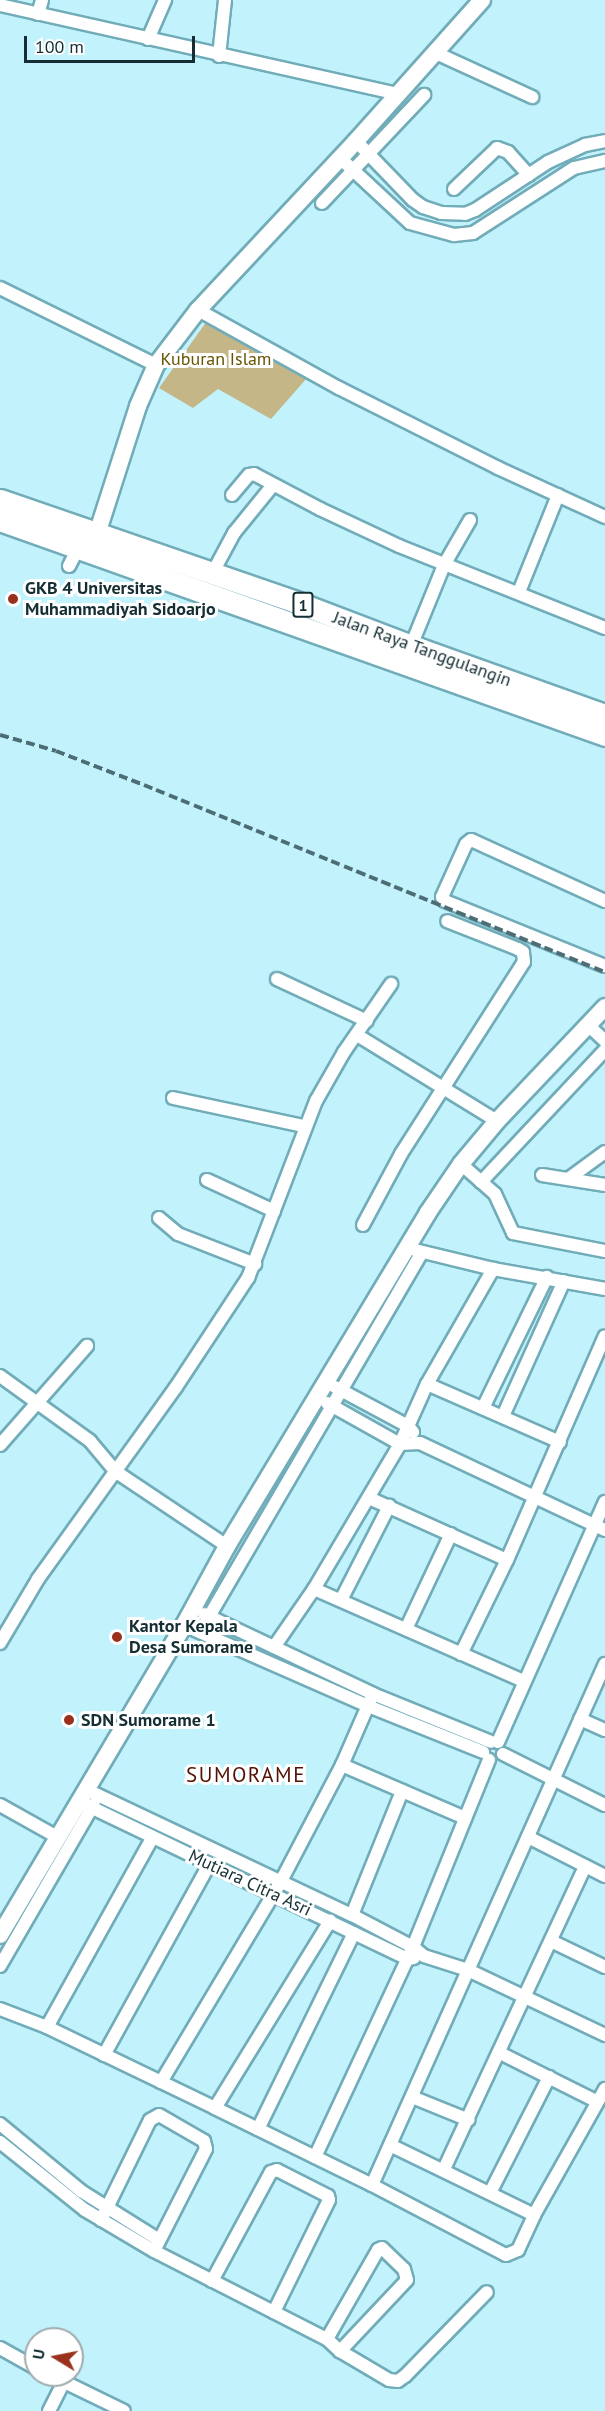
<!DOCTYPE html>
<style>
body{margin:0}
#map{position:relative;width:605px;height:2411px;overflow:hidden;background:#c2f3fd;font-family:"PT Sans",sans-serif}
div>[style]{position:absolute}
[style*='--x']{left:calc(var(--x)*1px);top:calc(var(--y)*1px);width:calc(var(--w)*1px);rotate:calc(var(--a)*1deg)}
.green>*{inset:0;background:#c5b687}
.roads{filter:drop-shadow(2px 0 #71acb9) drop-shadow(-2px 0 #71acb9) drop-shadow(0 2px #71acb9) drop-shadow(0 -2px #71acb9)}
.street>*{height:12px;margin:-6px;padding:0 6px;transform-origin:6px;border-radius:6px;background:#fff}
.secondary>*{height:16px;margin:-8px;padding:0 8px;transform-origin:8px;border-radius:8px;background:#fff}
.highway>*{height:21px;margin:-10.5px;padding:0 10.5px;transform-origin:10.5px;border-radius:10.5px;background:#fff}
.rail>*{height:4px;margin-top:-2px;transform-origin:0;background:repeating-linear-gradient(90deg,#4c6d73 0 9px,transparent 0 13.5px)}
.dots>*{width:16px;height:16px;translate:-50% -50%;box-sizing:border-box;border:3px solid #fff;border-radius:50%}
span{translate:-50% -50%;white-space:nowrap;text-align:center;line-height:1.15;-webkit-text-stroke:6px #fff;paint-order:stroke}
.shield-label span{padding:2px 4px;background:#fff;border:2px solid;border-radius:4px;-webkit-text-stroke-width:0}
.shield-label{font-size:16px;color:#152e33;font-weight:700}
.park-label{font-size:18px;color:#675300}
.poi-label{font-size:18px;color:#152e33;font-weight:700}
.left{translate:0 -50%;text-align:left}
.street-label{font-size:18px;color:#152e33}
.quarter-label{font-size:21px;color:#531004;letter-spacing:1.5px}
.north{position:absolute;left:24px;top:2327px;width:60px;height:60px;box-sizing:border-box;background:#fff;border:2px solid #a1abad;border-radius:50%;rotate:280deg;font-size:16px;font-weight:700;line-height:24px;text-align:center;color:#152e33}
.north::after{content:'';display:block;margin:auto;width:21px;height:27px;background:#9a311d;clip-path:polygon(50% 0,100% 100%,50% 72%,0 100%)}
.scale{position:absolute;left:24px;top:36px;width:171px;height:27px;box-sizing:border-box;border:3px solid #152e33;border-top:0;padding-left:8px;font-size:18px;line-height:21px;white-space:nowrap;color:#152e33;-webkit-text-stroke:4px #fff;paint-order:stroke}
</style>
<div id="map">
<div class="green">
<i style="clip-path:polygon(207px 321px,307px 378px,271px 419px,218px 389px,193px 408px,159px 388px)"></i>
</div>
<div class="roads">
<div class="street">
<i style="--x:0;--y:5;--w:408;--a:12.6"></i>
<i style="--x:38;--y:14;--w:15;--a:-74"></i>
<i style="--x:148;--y:39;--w:43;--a:-66.4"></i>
<i style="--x:436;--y:53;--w:106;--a:24.6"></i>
<i style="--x:219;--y:56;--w:56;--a:-83.9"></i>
<i style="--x:356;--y:141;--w:82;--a:46"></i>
<i style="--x:413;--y:200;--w:12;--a:35"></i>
<i style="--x:423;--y:207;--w:19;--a:18"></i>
<i style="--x:441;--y:213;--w:24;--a:2"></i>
<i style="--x:465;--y:214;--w:11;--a:-22"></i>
<i style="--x:475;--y:210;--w:87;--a:-33.3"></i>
<i style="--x:548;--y:162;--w:41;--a:-24.7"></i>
<i style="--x:585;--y:145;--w:20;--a:-11"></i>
<i style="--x:339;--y:157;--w:97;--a:42.9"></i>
<i style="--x:410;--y:223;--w:46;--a:15.3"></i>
<i style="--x:454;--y:235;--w:19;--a:-6"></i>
<i style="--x:473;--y:233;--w:120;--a:-32.8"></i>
<i style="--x:574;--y:168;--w:32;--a:-13"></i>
<i style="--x:454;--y:189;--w:59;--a:-43.6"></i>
<i style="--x:497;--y:148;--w:12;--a:20"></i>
<i style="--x:508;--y:152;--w:31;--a:48"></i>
<i style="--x:322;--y:203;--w:149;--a:-46.6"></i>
<i style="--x:0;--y:288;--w:174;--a:26.3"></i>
<i style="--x:198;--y:310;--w:161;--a:29"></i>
<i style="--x:339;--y:388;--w:178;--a:26.7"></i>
<i style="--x:498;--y:468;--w:118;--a:24.6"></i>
<i style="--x:232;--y:495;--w:26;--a:-50"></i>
<i style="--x:249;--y:475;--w:5;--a:-11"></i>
<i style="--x:254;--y:474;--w:75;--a:27.9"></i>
<i style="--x:320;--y:509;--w:87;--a:25.1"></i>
<i style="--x:399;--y:546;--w:222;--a:21.7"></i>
<i style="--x:69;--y:566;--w:20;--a:-63"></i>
<i style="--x:212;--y:574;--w:47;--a:-61.8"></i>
<i style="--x:234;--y:533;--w:62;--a:-50.9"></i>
<i style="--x:521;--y:587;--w:99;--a:-68.1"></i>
<i style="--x:411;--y:646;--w:87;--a:-67.8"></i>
<i style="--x:444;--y:565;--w:52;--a:-60"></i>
<i style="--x:605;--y:901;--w:147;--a:-155.5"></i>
<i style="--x:471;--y:840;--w:6;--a:141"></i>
<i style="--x:466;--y:844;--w:58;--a:114.4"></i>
<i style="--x:442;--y:897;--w:5;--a:53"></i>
<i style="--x:445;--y:901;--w:173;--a:22.1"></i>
<i style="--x:277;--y:979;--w:99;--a:25"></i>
<i style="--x:588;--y:1025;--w:23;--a:43"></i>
<i style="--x:357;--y:1035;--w:164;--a:31.6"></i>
<i style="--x:173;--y:1098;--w:134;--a:12.1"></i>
<i style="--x:461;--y:1164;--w:45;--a:41.4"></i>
<i style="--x:495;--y:1194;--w:43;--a:65.2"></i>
<i style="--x:513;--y:1233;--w:94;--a:11.1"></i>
<i style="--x:542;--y:1175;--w:64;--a:9"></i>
<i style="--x:568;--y:1179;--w:46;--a:-36.1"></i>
<i style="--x:207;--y:1180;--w:74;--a:24.8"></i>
<i style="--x:481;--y:1182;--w:181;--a:-46.8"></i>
<i style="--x:159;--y:1218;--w:25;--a:40"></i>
<i style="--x:178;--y:1234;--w:83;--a:21.3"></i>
<i style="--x:363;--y:1225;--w:81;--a:-61.8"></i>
<i style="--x:401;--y:1154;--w:228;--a:-57.4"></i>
<i style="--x:524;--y:962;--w:10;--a:-96"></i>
<i style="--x:523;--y:952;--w:6;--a:-149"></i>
<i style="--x:518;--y:949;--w:76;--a:-158.5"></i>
<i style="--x:415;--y:1250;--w:80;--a:13.7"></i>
<i style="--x:493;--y:1269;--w:114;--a:10.1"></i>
<i style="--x:0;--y:1376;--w:111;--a:35.8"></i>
<i style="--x:90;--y:1441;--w:39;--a:50"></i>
<i style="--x:115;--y:1471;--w:135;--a:33.8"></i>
<i style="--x:427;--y:1384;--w:145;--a:23.6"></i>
<i style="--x:335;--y:1387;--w:83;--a:28.1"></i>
<i style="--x:408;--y:1426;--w:8;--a:50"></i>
<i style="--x:327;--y:1403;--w:84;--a:29.3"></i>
<i style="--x:400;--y:1444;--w:20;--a:-3"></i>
<i style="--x:420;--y:1443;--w:204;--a:25.2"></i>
<i style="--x:483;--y:1408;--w:146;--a:-64"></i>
<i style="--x:503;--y:1416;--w:148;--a:-65.7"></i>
<i style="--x:0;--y:1445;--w:132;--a:-48.7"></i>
<i style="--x:369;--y:1498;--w:151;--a:24.2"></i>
<i style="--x:314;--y:1589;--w:229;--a:23.7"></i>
<i style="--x:341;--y:1600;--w:106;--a:-62.9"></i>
<i style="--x:204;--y:1614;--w:187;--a:25.3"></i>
<i style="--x:373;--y:1694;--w:127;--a:22.1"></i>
<i style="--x:406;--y:1629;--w:105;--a:-64.7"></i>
<i style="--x:195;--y:1630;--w:189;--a:23.7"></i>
<i style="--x:368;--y:1706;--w:124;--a:21.8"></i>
<i style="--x:200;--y:1632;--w:440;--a:-59.7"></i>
<i style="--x:0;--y:1643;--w:74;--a:-59.3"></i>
<i style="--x:38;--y:1579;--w:236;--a:-54.3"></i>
<i style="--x:176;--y:1387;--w:131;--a:-56.6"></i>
<i style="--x:248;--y:1278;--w:190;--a:-69"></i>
<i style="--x:316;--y:1101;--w:56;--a:-60.3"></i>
<i style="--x:344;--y:1052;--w:83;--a:-55.3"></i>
<i style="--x:274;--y:1647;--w:70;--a:-55.4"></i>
<i style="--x:314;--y:1589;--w:169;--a:-59.3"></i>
<i style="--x:400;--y:1444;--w:66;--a:-65.8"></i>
<i style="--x:427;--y:1384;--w:133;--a:-60.1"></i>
<i style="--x:461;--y:1654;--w:105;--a:-63.9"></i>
<i style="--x:507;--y:1560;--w:244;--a:-66.4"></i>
<i style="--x:580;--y:1719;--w:27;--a:24"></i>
<i style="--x:498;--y:1742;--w:263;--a:-66"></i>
<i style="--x:503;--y:1754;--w:114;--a:26.6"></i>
<i style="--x:342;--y:1765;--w:134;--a:23.3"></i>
<i style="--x:85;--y:1789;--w:295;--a:25.3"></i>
<i style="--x:352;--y:1915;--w:69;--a:27.7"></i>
<i style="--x:413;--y:1947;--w:14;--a:39"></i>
<i style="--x:424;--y:1956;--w:46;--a:17.7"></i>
<i style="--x:468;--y:1970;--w:152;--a:25.4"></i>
<i style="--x:78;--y:1801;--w:366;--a:25.6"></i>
<i style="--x:408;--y:1959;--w:6;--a:-9"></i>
<i style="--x:0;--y:1805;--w:65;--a:29.3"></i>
<i style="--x:528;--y:1837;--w:86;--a:26.9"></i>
<i style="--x:352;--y:1915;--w:134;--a:-68"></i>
<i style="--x:551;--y:1941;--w:60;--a:25.7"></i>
<i style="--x:0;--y:1966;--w:187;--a:-59.9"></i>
<i style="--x:0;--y:2009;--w:50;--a:21"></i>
<i style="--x:47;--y:2027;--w:187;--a:25.7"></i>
<i style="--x:215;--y:2108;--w:175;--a:26.1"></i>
<i style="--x:372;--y:2185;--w:151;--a:27.6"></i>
<i style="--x:506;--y:2255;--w:13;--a:-23"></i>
<i style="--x:518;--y:2250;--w:38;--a:-65"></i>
<i style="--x:534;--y:2215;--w:145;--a:-60.6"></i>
<i style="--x:47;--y:2027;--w:216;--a:-60.9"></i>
<i style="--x:500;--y:2053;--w:107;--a:26.6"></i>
<i style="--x:104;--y:2055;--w:219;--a:-61.1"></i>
<i style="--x:161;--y:2082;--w:232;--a:-59.1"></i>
<i style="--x:280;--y:1883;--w:133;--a:-62.3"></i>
<i style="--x:342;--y:1765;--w:77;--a:-66.4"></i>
<i style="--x:412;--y:2097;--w:61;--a:22"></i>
<i style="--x:215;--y:2108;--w:220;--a:-58.4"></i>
<i style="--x:0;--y:2124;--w:105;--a:39.6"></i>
<i style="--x:81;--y:2191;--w:92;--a:32.1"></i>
<i style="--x:258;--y:2129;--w:218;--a:-63.9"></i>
<i style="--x:0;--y:2142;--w:109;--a:38.7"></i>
<i style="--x:85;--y:2210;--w:80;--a:30.7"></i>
<i style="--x:390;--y:2145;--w:160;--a:25.9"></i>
<i style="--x:315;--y:2157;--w:232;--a:-65"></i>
<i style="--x:413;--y:1947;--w:202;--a:-67.9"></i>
<i style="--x:444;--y:2169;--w:334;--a:-65"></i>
<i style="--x:372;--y:2185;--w:571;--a:-65.91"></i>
<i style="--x:491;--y:2191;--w:128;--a:-63"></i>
<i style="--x:101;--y:2220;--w:111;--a:-63.9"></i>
<i style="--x:150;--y:2120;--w:10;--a:-29"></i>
<i style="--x:159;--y:2115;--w:52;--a:30"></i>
<i style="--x:204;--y:2141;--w:8;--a:76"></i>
<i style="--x:206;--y:2149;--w:114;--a:117"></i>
<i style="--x:154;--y:2251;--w:194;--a:27"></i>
<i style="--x:327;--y:2339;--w:18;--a:43"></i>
<i style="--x:340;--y:2351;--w:57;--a:30.6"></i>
<i style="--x:389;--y:2380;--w:9;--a:6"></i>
<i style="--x:398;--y:2381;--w:9;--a:-36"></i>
<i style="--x:405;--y:2376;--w:117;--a:-45.7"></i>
<i style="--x:212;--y:2281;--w:124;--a:-61.6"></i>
<i style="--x:271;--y:2172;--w:6;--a:-18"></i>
<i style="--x:277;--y:2170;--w:57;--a:27"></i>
<i style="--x:328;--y:2196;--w:4;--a:76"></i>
<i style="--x:329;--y:2200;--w:125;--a:116.2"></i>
<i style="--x:327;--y:2339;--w:103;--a:-60.2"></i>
<i style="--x:378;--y:2250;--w:4;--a:-27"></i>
<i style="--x:382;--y:2248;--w:30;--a:44"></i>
<i style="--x:404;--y:2269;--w:11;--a:75"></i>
<i style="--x:407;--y:2280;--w:98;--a:133.3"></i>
<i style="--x:0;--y:2348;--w:41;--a:29.1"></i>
<i style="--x:50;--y:2375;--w:82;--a:25.9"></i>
<i style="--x:49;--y:2411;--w:33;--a:-63"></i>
</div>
<div class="secondary">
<i style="--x:97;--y:534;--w:134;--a:-72.2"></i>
<i style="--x:138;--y:406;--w:45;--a:-66.3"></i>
<i style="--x:156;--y:365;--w:69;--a:-52.6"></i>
<i style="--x:198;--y:310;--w:231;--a:-46.9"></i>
<i style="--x:356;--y:141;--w:189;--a:-48.2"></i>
<i style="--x:0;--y:1935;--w:360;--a:-59.3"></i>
<i style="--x:184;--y:1625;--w:90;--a:-61.4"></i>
<i style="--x:227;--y:1546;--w:388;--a:-58.9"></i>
<i style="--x:427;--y:1214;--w:60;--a:-55.8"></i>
<i style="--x:461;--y:1164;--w:56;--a:-50.1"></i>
<i style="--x:497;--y:1121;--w:157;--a:-46.5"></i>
</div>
<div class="highway">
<i style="--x:0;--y:500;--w:313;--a:19"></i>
<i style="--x:296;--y:602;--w:123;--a:20.9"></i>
<i style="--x:411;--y:646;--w:206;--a:19.6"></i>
<i style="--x:0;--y:520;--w:642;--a:19.56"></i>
</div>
</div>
<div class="rail">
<i style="--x:0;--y:735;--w:58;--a:15.9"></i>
<i style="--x:56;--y:751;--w:94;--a:21.1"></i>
<i style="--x:144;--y:785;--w:497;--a:22.1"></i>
</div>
<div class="dots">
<i style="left:13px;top:599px;background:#9a311d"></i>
<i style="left:117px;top:1637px;background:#9a311d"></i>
<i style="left:69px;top:1720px;background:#9a311d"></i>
</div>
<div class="shield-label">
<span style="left:303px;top:605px">1</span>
</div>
<div class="park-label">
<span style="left:216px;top:359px">Kuburan Islam</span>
</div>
<div class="poi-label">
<span class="left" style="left:25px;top:599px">GKB 4 Universitas<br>Muhammadiyah Sidoarjo</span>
<span class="left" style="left:129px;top:1637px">Kantor Kepala<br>Desa Sumorame</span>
<span class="left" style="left:81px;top:1720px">SDN Sumorame 1</span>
</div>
<div class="street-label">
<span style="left:422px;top:649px;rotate:20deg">Jalan Raya Tanggulangin</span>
<span style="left:250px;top:1883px;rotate:25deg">Mutiara Citra Asri</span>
</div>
<div class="quarter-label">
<span style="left:246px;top:1775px">SUMORAME</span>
</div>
<div class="north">U</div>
<div class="scale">100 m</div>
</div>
